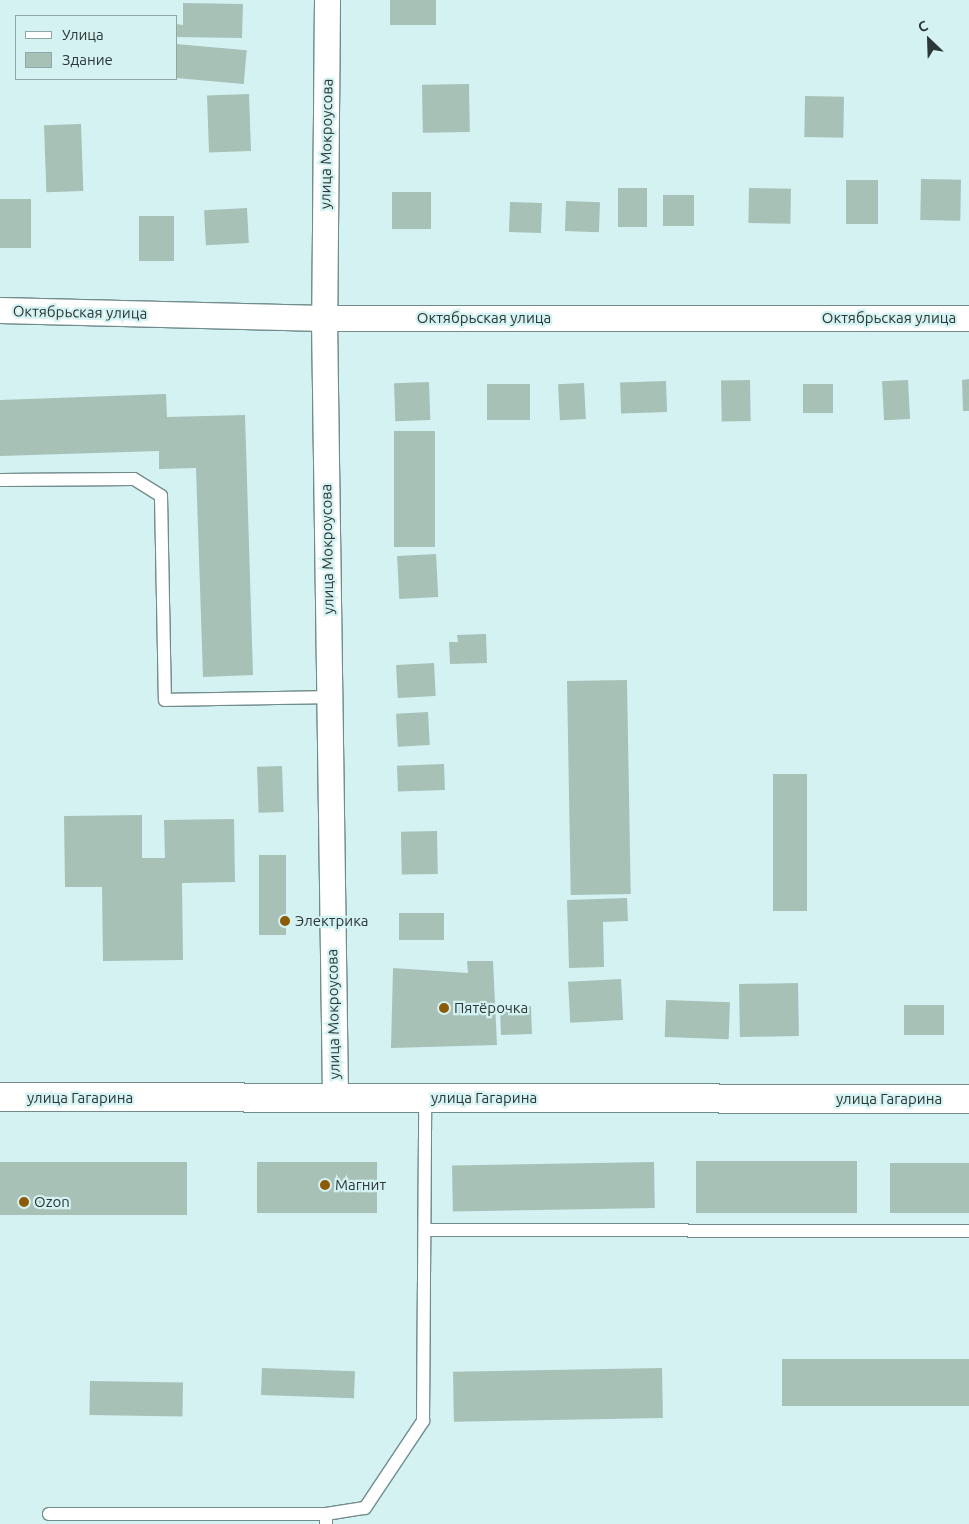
<!DOCTYPE html>
<meta charset="utf-8">
<style>
body{margin:0}
#map{position:relative;width:969px;height:1524px;overflow:hidden;background:#d5f2f2;font-family:Ubuntu,sans-serif}
div>[style]{position:absolute}
[style*='--x']{left:calc(var(--x)*1px);top:calc(var(--y)*1px);width:calc(var(--w)*1px);rotate:calc(var(--a)*1deg)}
.building>*{inset:0;background:#a7c1b7;transform-origin:0 0}
.roads{filter:drop-shadow(1px 0 #728c8c) drop-shadow(-1px 0 #728c8c) drop-shadow(0 1px #728c8c) drop-shadow(0 -1px #728c8c)}
.lane>*{height:12px;margin:-6px;padding:0 6px;transform-origin:6px;border-radius:6px;background:#fff}
.street>*{height:25px;margin:-12.5px;padding:0 12.5px;transform-origin:12.5px;border-radius:12.5px;background:#fff}
.secondary>*{height:28px;margin:-14px;padding:0 14px;transform-origin:14px;border-radius:14px;background:#fff}
.dots>*{width:14px;height:14px;translate:-50% -50%;box-sizing:border-box;border:2px solid #d5f2f2;border-radius:50%}
span{translate:-50% -50%;white-space:nowrap;text-align:center;line-height:1.15;-webkit-text-stroke:4.5px #d5f2f2;paint-order:stroke}
.street-label{font-size:15px;color:#2c3737}
.poi-label{font-size:15px;color:#2c3737}
.left{translate:0 -50%;text-align:left}
.legend{position:absolute;left:15px;top:15px;width:162px;height:65px;box-sizing:border-box;background:#d5f2f2;border:1px solid #91a7a7;margin:0;padding:6px 9px;list-style:none;font-size:15px;color:#2c3737}
.legend li{display:flex;align-items:center;gap:10px;height:25px}
.legend b{width:25px;border:1px solid #91a7a7}
.north{position:absolute;left:904px;top:15px;width:50px;height:50px;-webkit-text-stroke:4px #d5f2f2;paint-order:stroke;rotate:336deg;font-size:14px;font-weight:700;line-height:20px;text-align:center;color:#2c3737}
.north::after{content:'';display:block;margin:auto;width:18px;height:22px;background:#2c3737;clip-path:polygon(50% 0,100% 100%,50% 72%,0 100%)}
</style>
<div id="map">
<div class="building">
<i style="left:390px;top:0;width:46px;height:25px"></i>
<i style="clip-path:polygon(183px 3px,243px 4px,242px 38px,176px 37px,176px 24px,183px 25px)"></i>
<i style="left:176px;top:44px;width:71px;height:34px;rotate:5deg"></i>
<i style="left:469px;top:84px;width:48px;height:47px;rotate:89deg"></i>
<i style="left:249px;top:94px;width:57px;height:42px;rotate:88deg"></i>
<i style="left:805px;top:96px;width:39px;height:41px;rotate:1deg"></i>
<i style="left:81px;top:124px;width:67px;height:37px;rotate:88deg"></i>
<i style="left:921px;top:179px;width:40px;height:41px;rotate:1deg"></i>
<i style="left:846px;top:180px;width:32px;height:44px"></i>
<i style="left:647px;top:188px;width:39px;height:29px;rotate:90deg"></i>
<i style="left:749px;top:188px;width:42px;height:35px;rotate:1deg"></i>
<i style="left:392px;top:192px;width:39px;height:37px"></i>
<i style="left:663px;top:195px;width:31px;height:31px"></i>
<i style="left:0;top:199px;width:31px;height:49px"></i>
<i style="left:566px;top:201px;width:34px;height:30px;rotate:2deg"></i>
<i style="left:510px;top:202px;width:32px;height:30px;rotate:2deg"></i>
<i style="left:247px;top:208px;width:35px;height:43px;rotate:87deg"></i>
<i style="left:139px;top:216px;width:35px;height:45px"></i>
<i style="clip-path:polygon(969px 379px,969px 411px,963px 411px,962px 380px)"></i>
<i style="left:750px;top:380px;width:41px;height:29px;rotate:89deg"></i>
<i style="left:908px;top:380px;width:39px;height:26px;rotate:87deg"></i>
<i style="left:666px;top:381px;width:31px;height:46px;rotate:88deg"></i>
<i style="left:429px;top:382px;width:38px;height:35px;rotate:88deg"></i>
<i style="left:584px;top:383px;width:36px;height:26px;rotate:87deg"></i>
<i style="left:487px;top:384px;width:43px;height:36px"></i>
<i style="left:803px;top:384px;width:30px;height:29px"></i>
<i style="clip-path:polygon(166px 394px,167px 417px,245px 415px,253px 675px,203px 677px,196px 468px,159px 469px,159px 451px,0 456px,0 400px)"></i>
<i style="left:394px;top:431px;width:41px;height:116px"></i>
<i style="left:436px;top:554px;width:43px;height:39px;rotate:87deg"></i>
<i style="clip-path:polygon(486px 634px,487px 663px,450px 664px,449px 642px,458px 642px,457px 635px)"></i>
<i style="left:434px;top:663px;width:33px;height:38px;rotate:87deg"></i>
<i style="left:627px;top:680px;width:214px;height:60px;rotate:89deg"></i>
<i style="left:428px;top:712px;width:33px;height:32px;rotate:87deg"></i>
<i style="left:444px;top:764px;width:26px;height:47px;rotate:88deg"></i>
<i style="left:282px;top:766px;width:46px;height:25px;rotate:88deg"></i>
<i style="left:773px;top:774px;width:34px;height:137px"></i>
<i style="clip-path:polygon(142px 815px,142px 858px,165px 858px,164px 820px,234px 819px,235px 882px,182px 883px,183px 960px,103px 961px,102px 887px,65px 887px,64px 816px)"></i>
<i style="left:437px;top:831px;width:43px;height:36px;rotate:89deg"></i>
<i style="left:259px;top:855px;width:27px;height:80px"></i>
<i style="clip-path:polygon(627px 898px,628px 921px,603px 922px,604px 967px,569px 968px,567px 900px)"></i>
<i style="left:399px;top:913px;width:45px;height:27px"></i>
<i style="clip-path:polygon(467px 961px,493px 961px,497px 1045px,391px 1048px,393px 968px,468px 973px)"></i>
<i style="left:621px;top:979px;width:41px;height:53px;rotate:87deg"></i>
<i style="left:798px;top:983px;width:53px;height:59px;rotate:89deg"></i>
<i style="left:666px;top:1000px;width:64px;height:37px;rotate:2deg"></i>
<i style="left:904px;top:1005px;width:40px;height:30px"></i>
<i style="left:531px;top:1006px;width:28px;height:31px;rotate:88deg"></i>
<i style="left:857px;top:1161px;width:52px;height:161px;rotate:90deg"></i>
<i style="left:187px;top:1162px;width:53px;height:187px;rotate:90deg"></i>
<i style="left:257px;top:1162px;width:120px;height:51px"></i>
<i style="left:654px;top:1162px;width:46px;height:202px;rotate:89deg"></i>
<i style="left:969px;top:1163px;width:50px;height:79px;rotate:90deg"></i>
<i style="left:969px;top:1359px;width:47px;height:187px;rotate:90deg"></i>
<i style="left:262px;top:1368px;width:93px;height:27px;rotate:2deg"></i>
<i style="left:662px;top:1368px;width:50px;height:209px;rotate:89deg"></i>
<i style="left:90px;top:1381px;width:93px;height:34px;rotate:1deg"></i>
</div>
<div class="roads">
<div class="lane">
<i style="--x:0;--y:480;--w:134;--a:-0.4"></i>
<i style="--x:134;--y:479;--w:32;--a:32"></i>
<i style="--x:161;--y:496;--w:204;--a:88.9"></i>
<i style="--x:165;--y:700;--w:164;--a:-1"></i>
<i style="--x:426;--y:1230;--w:543;--a:0.11"></i>
<i style="--x:49;--y:1514;--w:277;--a:0"></i>
<i style="--x:326;--y:1514;--w:10;--a:90"></i>
<i style="--x:326;--y:1514;--w:39;--a:-9"></i>
<i style="--x:365;--y:1508;--w:105;--a:-56.3"></i>
<i style="--x:423;--y:1421;--w:323;--a:-89.6"></i>
</div>
<div class="street">
<i style="--x:327;--y:0;--w:318;--a:90.5"></i>
<i style="--x:324;--y:318;--w:780;--a:89.19"></i>
<i style="--x:0;--y:310;--w:324;--a:1.4"></i>
<i style="--x:324;--y:318;--w:645;--a:0"></i>
</div>
<div class="secondary">
<i style="--x:0;--y:1097;--w:969;--a:0.12"></i>
</div>
</div>
<div class="dots">
<i style="left:285px;top:921px;background:#8d5a07"></i>
<i style="left:444px;top:1008px;background:#8d5a07"></i>
<i style="left:325px;top:1185px;background:#8d5a07"></i>
<i style="left:24px;top:1202px;background:#8d5a07"></i>
</div>
<div class="street-label">
<span style="left:326px;top:144px;rotate:-89deg">улица Мокроусова</span>
<span style="left:80px;top:312px;rotate:1deg">Октябрьская улица</span>
<span style="left:484px;top:318px">Октябрьская улица</span>
<span style="left:889px;top:318px">Октябрьская улица</span>
<span style="left:327px;top:549px;rotate:-91deg">улица Мокроусова</span>
<span style="left:333px;top:1014px;rotate:-91deg">улица Мокроусова</span>
<span style="left:80px;top:1098px">улица Гагарина</span>
<span style="left:484px;top:1098px">улица Гагарина</span>
<span style="left:889px;top:1099px">улица Гагарина</span>
</div>
<div class="poi-label">
<span class="left" style="left:295px;top:921px">Электрика</span>
<span class="left" style="left:454px;top:1008px">Пятёрочка</span>
<span class="left" style="left:335px;top:1185px">Магнит</span>
<span class="left" style="left:34px;top:1202px">Ozon</span>
</div>
<ul class="legend">
<li><b style="height:6px;background:#fff"></b>Улица</li>
<li><b style="height:14px;background:#a7c1b7"></b>Здание</li>
</ul>
<div class="north">С</div>
</div>
